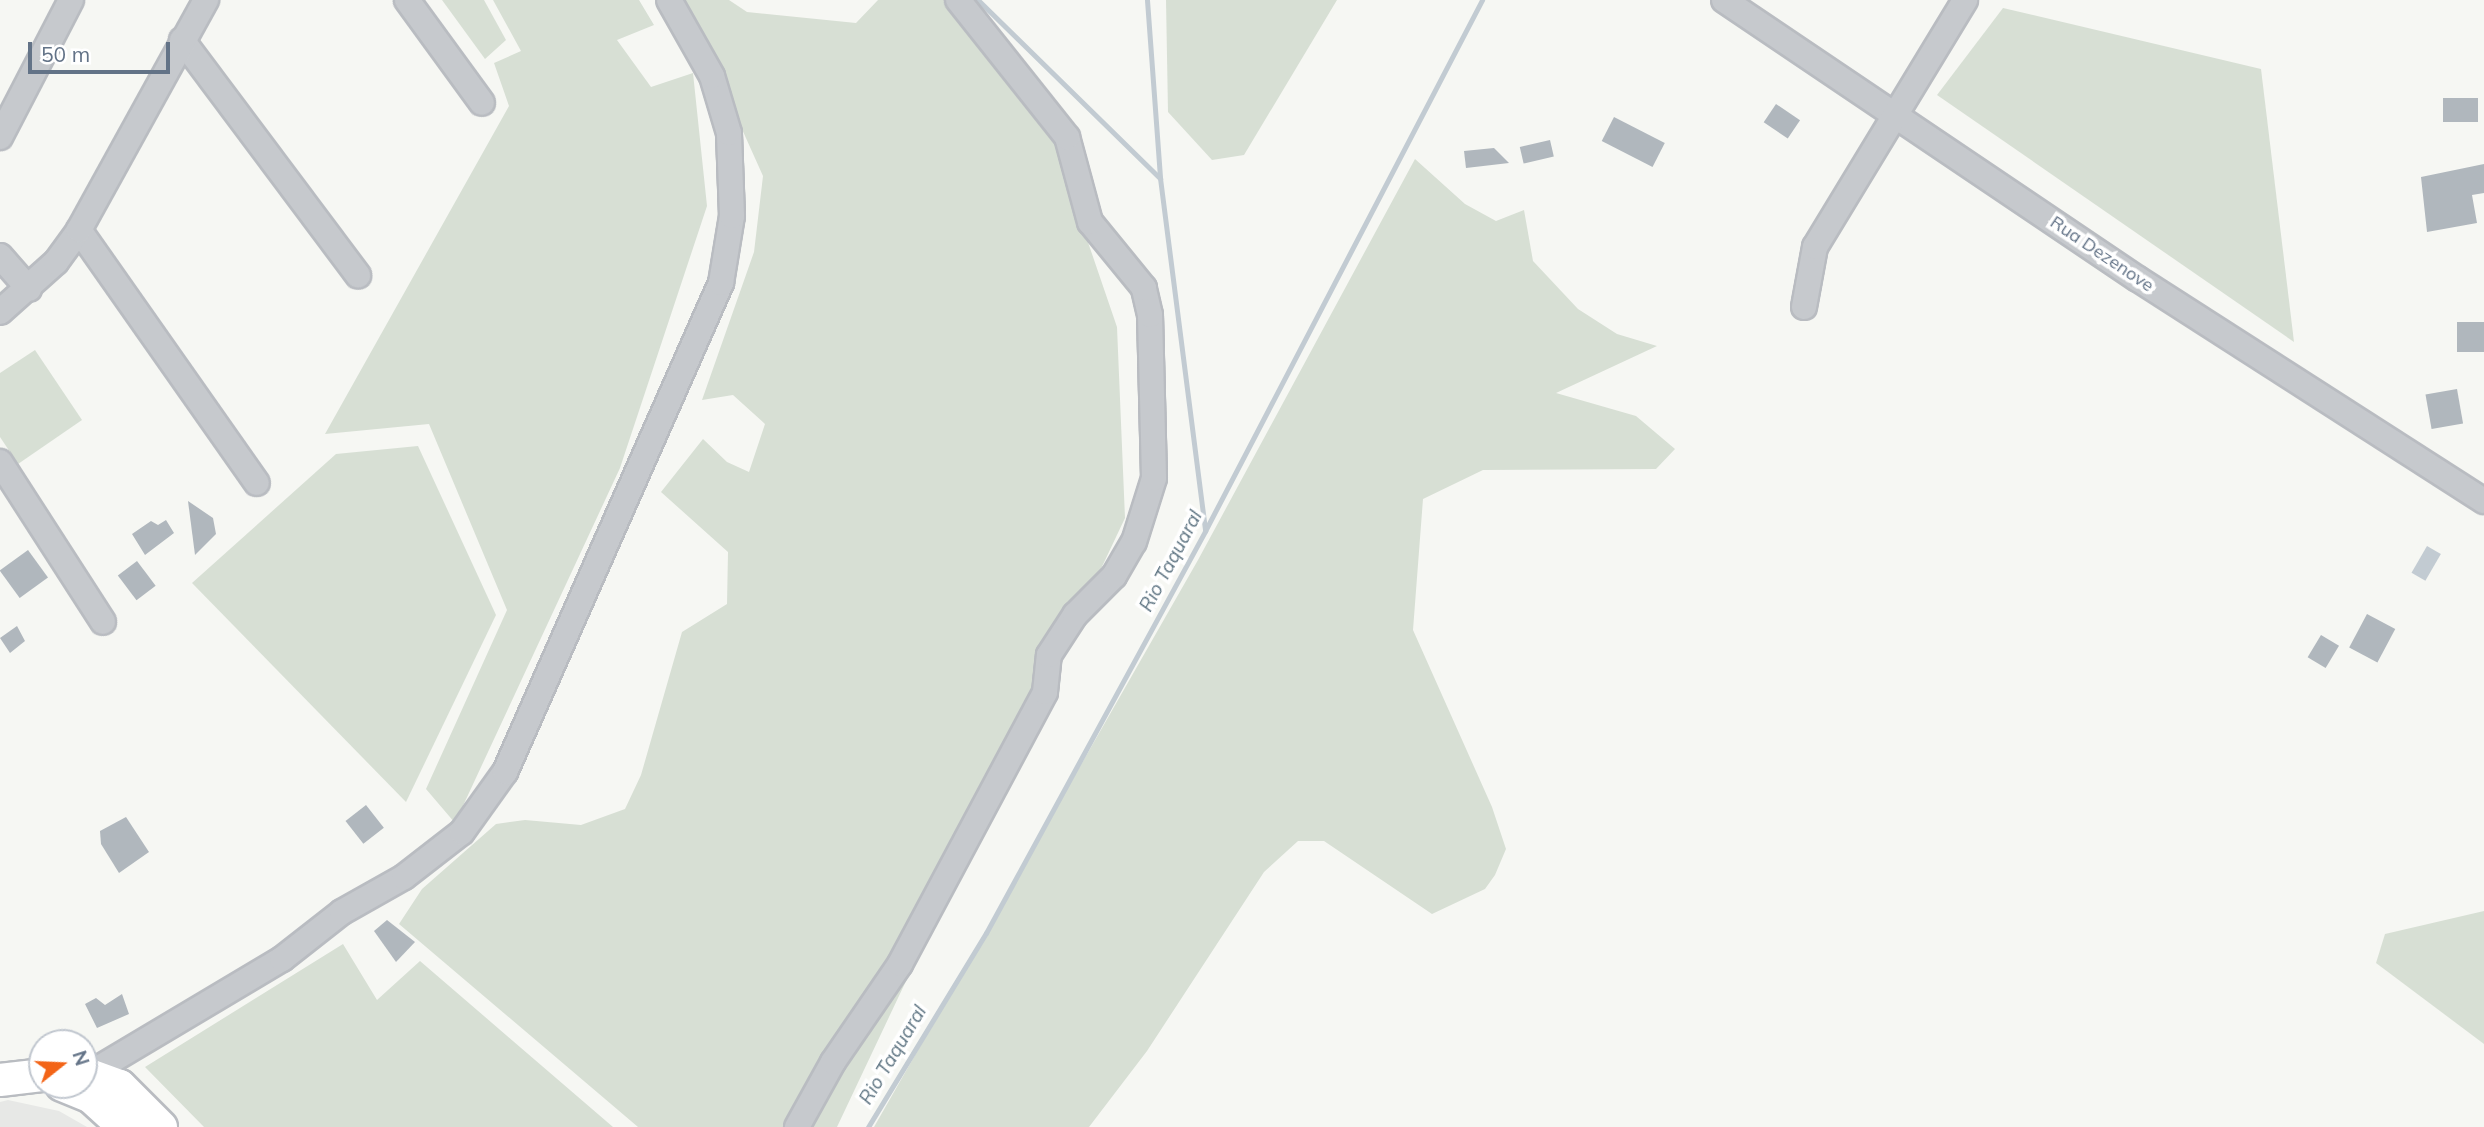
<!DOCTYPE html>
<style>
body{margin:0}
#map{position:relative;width:2484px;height:1127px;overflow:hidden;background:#f6f7f3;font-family:Mulish,sans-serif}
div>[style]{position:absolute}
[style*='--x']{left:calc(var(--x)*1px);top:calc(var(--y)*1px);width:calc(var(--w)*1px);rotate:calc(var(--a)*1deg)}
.built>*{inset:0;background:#e7e8e6}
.green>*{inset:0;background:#d7dfd4}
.water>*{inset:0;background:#c2cbd2;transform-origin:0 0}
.stream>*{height:5px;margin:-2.5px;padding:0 2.5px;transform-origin:2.5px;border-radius:2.5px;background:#c2cbd2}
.building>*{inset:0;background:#b0b7bd;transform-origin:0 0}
.roads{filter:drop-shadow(2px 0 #b9bcc1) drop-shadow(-2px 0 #b9bcc1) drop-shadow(0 2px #b9bcc1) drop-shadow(0 -2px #b9bcc1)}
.minor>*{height:24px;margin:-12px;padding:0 12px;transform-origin:12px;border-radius:12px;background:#c6c9cd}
.major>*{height:32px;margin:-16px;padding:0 16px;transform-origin:16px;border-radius:16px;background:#fff}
span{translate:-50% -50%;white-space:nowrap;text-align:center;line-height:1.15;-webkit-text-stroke:7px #fff;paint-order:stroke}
.street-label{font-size:18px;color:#637387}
.water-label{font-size:19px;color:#5f7583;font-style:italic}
.north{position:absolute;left:28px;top:1029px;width:70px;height:70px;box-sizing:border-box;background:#fff;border:2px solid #c1c7cf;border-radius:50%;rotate:72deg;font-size:19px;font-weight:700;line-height:28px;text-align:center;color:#637387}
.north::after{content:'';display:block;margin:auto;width:24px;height:32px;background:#f36417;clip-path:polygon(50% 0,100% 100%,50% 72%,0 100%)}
.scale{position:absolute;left:28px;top:42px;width:142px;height:32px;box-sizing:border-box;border:4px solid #637387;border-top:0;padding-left:9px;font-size:21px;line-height:24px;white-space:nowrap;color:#637387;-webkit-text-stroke:5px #fff;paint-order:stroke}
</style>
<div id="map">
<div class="built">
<i style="clip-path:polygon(8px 1100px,59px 1111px,87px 1127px,0 1127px,0 1102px)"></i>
</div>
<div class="green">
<i style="clip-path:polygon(442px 0,484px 0,506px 40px,485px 59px)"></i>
<i style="clip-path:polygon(493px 0,639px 0,654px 25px,617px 40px,651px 87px,693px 73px,707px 206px,620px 468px,455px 823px,426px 789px,507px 610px,429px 424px,325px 434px,509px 106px,494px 63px,521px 51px)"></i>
<i style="clip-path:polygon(684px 0,729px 0,747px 12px,856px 23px,878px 0,957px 0,1052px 137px,1117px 327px,1125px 518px,837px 1127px,638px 1127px,399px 924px,422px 889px,496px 824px,525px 820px,581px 825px,625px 809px,641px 775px,682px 632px,727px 604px,728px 552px,661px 492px,703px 439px,727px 462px,749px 472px,765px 424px,733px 395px,702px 400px,754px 252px,763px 176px)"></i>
<i style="clip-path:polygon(1166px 0,1337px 0,1244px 155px,1212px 160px,1168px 112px)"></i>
<i style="clip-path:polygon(2003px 8px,2261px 69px,2294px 342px,1937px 95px)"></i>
<i style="clip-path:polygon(1415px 159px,1465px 204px,1496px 221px,1524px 210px,1533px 261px,1578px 309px,1617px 334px,1657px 346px,1556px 393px,1636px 416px,1675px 449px,1656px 469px,1483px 470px,1423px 499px,1413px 630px,1492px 807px,1506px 849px,1495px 875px,1485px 889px,1432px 914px,1324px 841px,1298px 841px,1264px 872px,1147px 1051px,1089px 1127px,874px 1127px,1198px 560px)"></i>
<i style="clip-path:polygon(35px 350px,82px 420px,18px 464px,0 437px,0 373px)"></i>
<i style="clip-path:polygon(418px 446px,496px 615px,406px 802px,192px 583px,336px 454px)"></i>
<i style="clip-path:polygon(2484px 911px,2484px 1044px,2376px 963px,2385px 934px)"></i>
<i style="clip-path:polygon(343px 944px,377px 1000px,420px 961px,613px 1127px,204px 1127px,145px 1067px)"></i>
</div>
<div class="water">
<i style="left:2427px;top:546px;width:16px;height:31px;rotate:30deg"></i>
</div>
<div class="stream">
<i style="--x:978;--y:0;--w:255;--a:44.4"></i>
<i style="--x:1160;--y:178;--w:355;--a:82.7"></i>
<i style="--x:1147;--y:0;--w:178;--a:85.8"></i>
<i style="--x:868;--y:1127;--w:227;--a:-58.7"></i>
<i style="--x:986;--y:933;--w:458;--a:-61.4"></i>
<i style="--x:1205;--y:531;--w:599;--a:-62.45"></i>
</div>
<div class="building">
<i style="left:2443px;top:98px;width:35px;height:24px"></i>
<i style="left:1776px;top:104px;width:29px;height:22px;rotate:34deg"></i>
<i style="left:1614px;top:117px;width:57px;height:27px;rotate:27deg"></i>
<i style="left:1550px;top:140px;width:17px;height:31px;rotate:77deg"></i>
<i style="clip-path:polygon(1494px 148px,1509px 163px,1466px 168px,1464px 151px)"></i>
<i style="clip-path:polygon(2484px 164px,2484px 193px,2472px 195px,2477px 223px,2427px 232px,2421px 177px)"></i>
<i style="left:2484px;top:322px;width:30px;height:27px;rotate:90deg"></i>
<i style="left:2457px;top:389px;width:35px;height:32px;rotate:80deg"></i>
<i style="clip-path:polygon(188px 501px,213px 518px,216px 534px,195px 555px)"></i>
<i style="clip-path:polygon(166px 520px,174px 533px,145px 555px,132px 534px,151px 521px,158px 525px)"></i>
<i style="left:28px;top:550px;width:34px;height:35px;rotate:54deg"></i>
<i style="left:137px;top:561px;width:31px;height:24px;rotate:53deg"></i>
<i style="left:2367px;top:614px;width:32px;height:38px;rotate:28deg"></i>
<i style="clip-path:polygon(17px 626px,25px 641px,10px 653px,0 638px)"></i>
<i style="left:2321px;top:635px;width:21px;height:26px;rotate:31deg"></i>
<i style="left:366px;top:805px;width:29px;height:26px;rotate:52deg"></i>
<i style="clip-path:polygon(126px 817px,149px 852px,119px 873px,101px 844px,100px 831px)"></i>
<i style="clip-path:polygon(387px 920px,415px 942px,396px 962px,374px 931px)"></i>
<i style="clip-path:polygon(122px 994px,129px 1014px,97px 1028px,85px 1004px,96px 998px,105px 1005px)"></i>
</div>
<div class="roads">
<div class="minor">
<i style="--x:407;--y:0;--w:127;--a:53.9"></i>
<i style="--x:1724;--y:0;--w:499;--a:34"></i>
<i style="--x:2138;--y:279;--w:411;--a:32.7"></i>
<i style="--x:182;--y:40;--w:294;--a:53.2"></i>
<i style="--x:0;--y:137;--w:154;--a:-62.6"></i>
<i style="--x:79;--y:230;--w:309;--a:54.9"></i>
<i style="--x:0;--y:256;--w:44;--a:48.7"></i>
<i style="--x:1804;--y:307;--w:61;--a:-79.6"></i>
<i style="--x:1815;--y:247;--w:289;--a:-58.7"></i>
<i style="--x:0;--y:312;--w:75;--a:-41.8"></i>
<i style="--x:56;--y:262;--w:39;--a:-54"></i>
<i style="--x:79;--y:230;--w:263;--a:-61.1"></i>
<i style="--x:0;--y:462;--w:190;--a:57.2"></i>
<i style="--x:89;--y:1074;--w:225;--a:-30.8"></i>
<i style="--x:282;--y:959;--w:76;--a:-38.1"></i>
<i style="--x:342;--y:912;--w:71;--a:-29.4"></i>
<i style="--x:404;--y:877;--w:73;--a:-37.8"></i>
<i style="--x:462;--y:832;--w:74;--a:-54.4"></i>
<i style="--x:505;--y:772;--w:535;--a:-66.17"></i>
<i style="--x:721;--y:283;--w:68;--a:-80.7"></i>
<i style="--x:732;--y:216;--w:83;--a:-92.1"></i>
<i style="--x:729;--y:133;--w:59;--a:-106.6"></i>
<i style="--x:712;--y:76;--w:87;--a:-119.5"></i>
<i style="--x:797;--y:1127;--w:74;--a:-61"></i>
<i style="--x:833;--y:1062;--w:119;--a:-55.6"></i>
<i style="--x:900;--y:964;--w:308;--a:-61.9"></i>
<i style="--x:1045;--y:692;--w:37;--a:-84"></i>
<i style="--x:1049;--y:655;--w:48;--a:-57"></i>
<i style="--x:1075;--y:615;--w:55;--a:-45"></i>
<i style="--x:1114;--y:576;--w:39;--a:-60"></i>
<i style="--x:1134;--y:542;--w:67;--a:-72.6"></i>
<i style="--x:1154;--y:478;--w:163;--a:-91.4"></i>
<i style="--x:1150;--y:315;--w:28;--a:-103"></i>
<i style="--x:1144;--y:288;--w:85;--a:-129.3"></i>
<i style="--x:1090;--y:222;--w:88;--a:-105.1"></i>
<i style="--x:1067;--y:137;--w:175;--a:-128.5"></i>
</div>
<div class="major">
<i style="--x:84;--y:1073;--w:38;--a:20"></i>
<i style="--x:120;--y:1086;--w:58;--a:45"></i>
<i style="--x:0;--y:1080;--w:42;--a:-6.8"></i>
<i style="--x:62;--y:1085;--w:31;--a:22"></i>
<i style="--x:91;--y:1097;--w:45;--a:42.3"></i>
</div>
</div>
<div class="street-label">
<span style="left:2102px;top:254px;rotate:34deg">Rua Dezenove</span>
</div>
<div class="water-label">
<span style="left:1171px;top:561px;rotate:-62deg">Rio Taquaral</span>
<span style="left:893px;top:1055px;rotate:-59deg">Rio Taquaral</span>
</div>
<div class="north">N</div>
<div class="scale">50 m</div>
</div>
